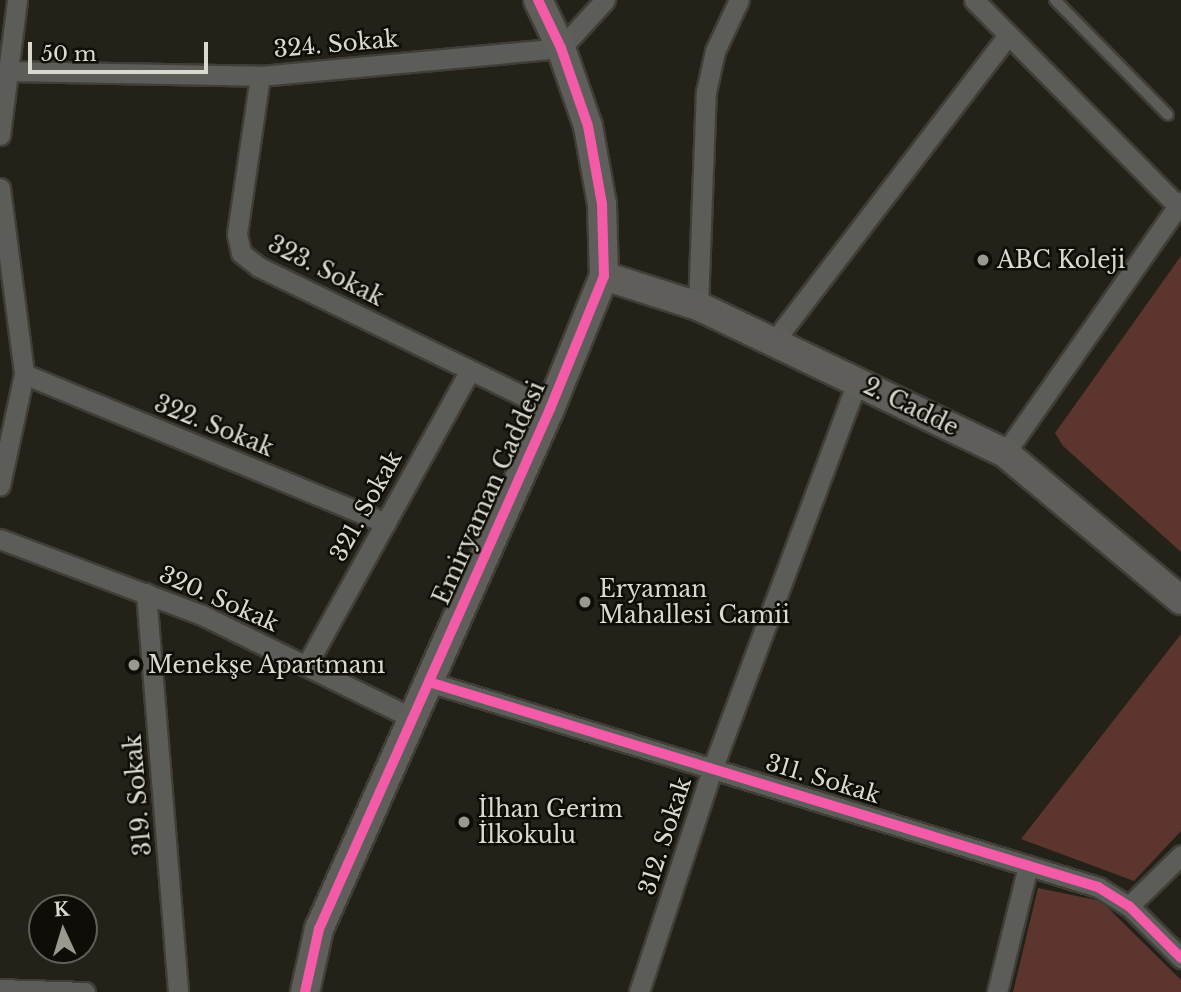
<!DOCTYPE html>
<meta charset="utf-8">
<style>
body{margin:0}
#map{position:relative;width:1181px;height:992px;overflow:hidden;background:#242119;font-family:"Libre Baskerville",serif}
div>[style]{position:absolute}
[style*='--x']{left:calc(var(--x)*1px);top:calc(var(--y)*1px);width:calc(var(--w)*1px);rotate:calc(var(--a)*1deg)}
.green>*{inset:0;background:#5d352f}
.roads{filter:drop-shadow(2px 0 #403e37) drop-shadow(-2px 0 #403e37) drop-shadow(0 2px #403e37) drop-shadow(0 -2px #403e37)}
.lane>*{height:10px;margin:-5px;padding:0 5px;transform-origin:5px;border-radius:5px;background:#5c5c59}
.street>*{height:19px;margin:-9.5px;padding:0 9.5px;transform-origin:9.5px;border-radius:9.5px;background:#5c5c59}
.secondary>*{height:28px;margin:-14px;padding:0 14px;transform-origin:14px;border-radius:14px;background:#5f5e5a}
.cycleway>*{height:10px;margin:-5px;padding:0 5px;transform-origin:5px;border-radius:5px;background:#f35aa7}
.dots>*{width:19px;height:19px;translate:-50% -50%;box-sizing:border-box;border:4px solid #0f0d07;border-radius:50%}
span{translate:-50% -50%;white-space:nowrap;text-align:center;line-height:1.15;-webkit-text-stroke:5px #0f0d07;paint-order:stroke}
.street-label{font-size:23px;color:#dbd9cf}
.poi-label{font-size:23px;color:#dbd9cf}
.left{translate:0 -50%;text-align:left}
.north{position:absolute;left:28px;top:894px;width:70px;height:70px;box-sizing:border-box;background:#0f0d07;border:2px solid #615f57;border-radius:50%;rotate:356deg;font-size:19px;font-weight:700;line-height:28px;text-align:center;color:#dbd9cf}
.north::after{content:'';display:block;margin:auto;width:24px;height:32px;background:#9b998f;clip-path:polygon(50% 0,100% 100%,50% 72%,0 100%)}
.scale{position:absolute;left:28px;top:42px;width:180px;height:32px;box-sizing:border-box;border:4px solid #dbd9cf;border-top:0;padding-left:9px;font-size:21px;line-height:24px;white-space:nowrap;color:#dbd9cf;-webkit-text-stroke:5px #0f0d07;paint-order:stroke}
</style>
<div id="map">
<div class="green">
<i style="clip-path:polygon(1181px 256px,1181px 552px,1063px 446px,1055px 433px)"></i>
<i style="clip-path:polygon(1181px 634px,1181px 831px,1134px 881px,1021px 839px)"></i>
<i style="clip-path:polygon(1038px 888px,1101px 901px,1181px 980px,1181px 992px,1013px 992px)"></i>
</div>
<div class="roads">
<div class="lane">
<i style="--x:1055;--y:0;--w:161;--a:45.5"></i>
</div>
<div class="street">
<i style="--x:974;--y:0;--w:294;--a:45.3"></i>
<i style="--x:8;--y:71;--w:252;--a:1.1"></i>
<i style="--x:260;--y:76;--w:302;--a:-5.3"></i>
<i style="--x:561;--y:48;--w:65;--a:-47.5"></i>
<i style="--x:260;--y:76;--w:160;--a:98.3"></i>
<i style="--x:237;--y:234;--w:19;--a:78"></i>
<i style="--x:241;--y:253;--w:23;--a:38"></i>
<i style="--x:259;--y:267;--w:324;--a:26"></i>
<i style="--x:0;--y:135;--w:136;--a:-82.8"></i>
<i style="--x:0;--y:188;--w:188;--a:82.6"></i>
<i style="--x:24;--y:374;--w:114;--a:102.2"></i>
<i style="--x:698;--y:306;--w:214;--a:-87.9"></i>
<i style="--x:706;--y:92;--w:42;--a:-77.6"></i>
<i style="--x:715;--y:51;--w:56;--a:-64.8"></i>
<i style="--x:775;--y:340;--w:382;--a:-52.6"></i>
<i style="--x:24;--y:374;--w:391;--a:22.4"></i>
<i style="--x:1005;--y:453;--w:307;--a:-55"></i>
<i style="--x:0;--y:539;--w:216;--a:20.6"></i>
<i style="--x:202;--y:615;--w:234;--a:26.1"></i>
<i style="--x:146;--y:593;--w:400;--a:85.4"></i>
<i style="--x:306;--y:666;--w:338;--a:-61"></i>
<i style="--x:429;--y:682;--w:700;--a:17.04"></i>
<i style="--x:1098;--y:887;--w:36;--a:32"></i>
<i style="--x:1129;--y:906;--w:74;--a:45"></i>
<i style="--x:1129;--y:906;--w:73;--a:-44.4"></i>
<i style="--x:0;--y:989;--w:85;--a:2"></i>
<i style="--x:639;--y:992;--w:237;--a:-71.8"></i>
<i style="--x:713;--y:767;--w:411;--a:-69.5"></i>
<i style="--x:997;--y:992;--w:130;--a:-76.2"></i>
</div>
<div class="secondary">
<i style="--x:604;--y:276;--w:99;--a:17.7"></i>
<i style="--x:698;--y:306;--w:340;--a:25.6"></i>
<i style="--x:1005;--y:453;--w:229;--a:39.9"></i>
<i style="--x:305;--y:992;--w:65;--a:-77.5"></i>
<i style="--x:319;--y:929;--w:569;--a:-66.05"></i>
<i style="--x:550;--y:409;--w:144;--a:-67.9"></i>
<i style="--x:604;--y:276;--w:72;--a:-91.6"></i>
<i style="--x:602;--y:204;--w:79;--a:-100.2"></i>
<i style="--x:588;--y:126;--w:83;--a:-109.1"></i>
<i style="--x:561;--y:48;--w:53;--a:-115.6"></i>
</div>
</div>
<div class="cycleway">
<i style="--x:429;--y:682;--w:700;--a:17.04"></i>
<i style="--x:1098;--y:887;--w:36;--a:32"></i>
<i style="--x:1129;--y:906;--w:74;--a:45"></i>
<i style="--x:305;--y:992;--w:65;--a:-77.5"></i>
<i style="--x:319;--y:929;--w:569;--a:-66.05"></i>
<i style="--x:550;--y:409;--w:144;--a:-67.9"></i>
<i style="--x:604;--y:276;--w:72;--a:-91.6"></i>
<i style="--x:602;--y:204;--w:79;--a:-100.2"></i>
<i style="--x:588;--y:126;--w:83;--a:-109.1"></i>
<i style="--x:561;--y:48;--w:53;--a:-115.6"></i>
</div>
<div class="dots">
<i style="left:983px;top:260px;background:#9b998f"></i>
<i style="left:585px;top:602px;background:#9b998f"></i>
<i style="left:134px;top:665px;background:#9b998f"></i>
<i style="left:464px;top:822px;background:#9b998f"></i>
</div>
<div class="street-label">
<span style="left:336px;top:44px;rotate:-5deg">324. Sokak</span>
<span style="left:326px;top:271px;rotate:27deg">323. Sokak</span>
<span style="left:911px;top:407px;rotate:26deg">2. Cadde</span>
<span style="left:214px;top:426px;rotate:22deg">322. Sokak</span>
<span style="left:489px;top:493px;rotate:-66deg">Emiryaman Caddesi</span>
<span style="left:366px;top:506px;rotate:-61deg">321. Sokak</span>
<span style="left:219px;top:599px;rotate:24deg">320. Sokak</span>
<span style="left:823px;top:779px;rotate:17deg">311. Sokak</span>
<span style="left:138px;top:795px;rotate:-95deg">319. Sokak</span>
<span style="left:665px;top:836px;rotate:-72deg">312. Sokak</span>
</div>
<div class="poi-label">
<span class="left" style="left:997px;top:260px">ABC Koleji</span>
<span class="left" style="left:599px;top:602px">Eryaman<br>Mahallesi Camii</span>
<span class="left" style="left:148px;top:665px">Menekşe Apartmanı</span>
<span class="left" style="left:478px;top:822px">İlhan Gerim<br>İlkokulu</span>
</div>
<div class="north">K</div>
<div class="scale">50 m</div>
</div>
